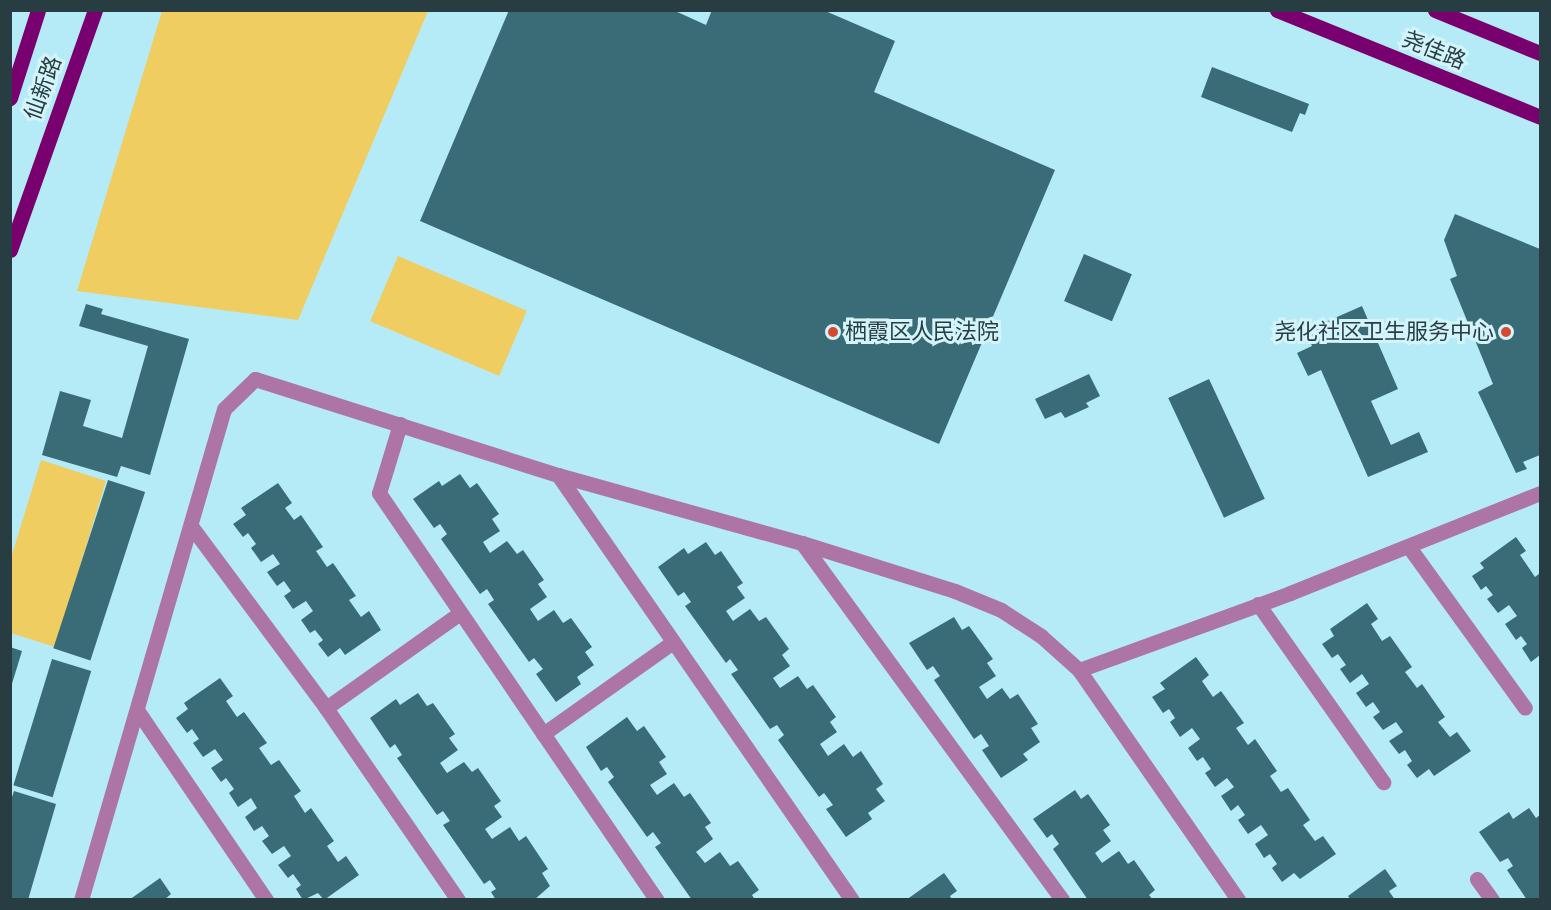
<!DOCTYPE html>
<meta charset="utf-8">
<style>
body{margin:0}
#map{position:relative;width:1551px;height:910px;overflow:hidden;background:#b5ebf7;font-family:"Zilla Slab","Noto Sans SC",serif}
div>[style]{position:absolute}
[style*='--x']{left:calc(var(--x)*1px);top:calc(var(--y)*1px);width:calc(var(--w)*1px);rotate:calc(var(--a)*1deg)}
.green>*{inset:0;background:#efcd61;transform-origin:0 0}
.building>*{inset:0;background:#396c76;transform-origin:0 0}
.minor>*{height:15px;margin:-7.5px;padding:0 7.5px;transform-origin:7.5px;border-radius:7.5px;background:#ad75a4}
.major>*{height:15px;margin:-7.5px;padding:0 7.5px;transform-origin:7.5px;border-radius:7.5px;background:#78006f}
.dots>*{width:16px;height:16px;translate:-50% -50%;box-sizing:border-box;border:3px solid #d4f4fb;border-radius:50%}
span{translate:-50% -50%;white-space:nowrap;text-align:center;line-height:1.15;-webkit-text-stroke:6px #d4f4fb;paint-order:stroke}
.street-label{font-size:22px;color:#273d41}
.poi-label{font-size:22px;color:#273d41}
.left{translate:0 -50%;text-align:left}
.right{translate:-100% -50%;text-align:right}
.frame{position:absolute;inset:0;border:12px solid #273d41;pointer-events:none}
</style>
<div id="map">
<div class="green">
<i style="clip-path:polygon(162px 11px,428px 11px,298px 320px,77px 291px)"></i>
<i style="left:398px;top:256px;width:140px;height:71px;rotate:23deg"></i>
<i style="clip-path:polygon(41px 460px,106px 481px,55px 647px,11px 633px,11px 558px)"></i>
</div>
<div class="building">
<i style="clip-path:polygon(509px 10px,673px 10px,706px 25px,712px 10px,823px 10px,895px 41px,874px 92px,1055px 170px,939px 444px,420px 221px)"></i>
<i style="clip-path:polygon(1212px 67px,1309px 104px,1305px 115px,1300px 113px,1292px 132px,1201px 97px)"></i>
<i style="clip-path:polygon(1455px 214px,1540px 249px,1540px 455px,1523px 462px,1527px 469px,1516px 473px,1478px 392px,1493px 384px,1450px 279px,1457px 276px,1444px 240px)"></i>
<i style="left:1084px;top:254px;width:52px;height:51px;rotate:23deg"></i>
<i style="clip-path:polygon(86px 304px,103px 309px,101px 314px,189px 339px,150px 475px,121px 466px,117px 477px,42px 455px,60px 391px,91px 400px,83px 426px,122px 438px,148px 346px,79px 326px)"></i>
<i style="clip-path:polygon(1362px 306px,1398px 389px,1371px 401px,1391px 445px,1419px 432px,1428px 452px,1368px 477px,1321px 370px,1308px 376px,1297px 353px,1312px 346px,1305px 331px)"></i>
<i style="clip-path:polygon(1089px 374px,1100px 396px,1086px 403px,1089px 407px,1065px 418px,1061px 412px,1045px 419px,1035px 399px)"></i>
<i style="left:1209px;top:379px;width:132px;height:45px;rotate:65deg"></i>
<i style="clip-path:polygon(460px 474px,470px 488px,477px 483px,499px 514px,492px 519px,500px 531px,483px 542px,490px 553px,507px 541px,517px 554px,523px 550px,544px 580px,538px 584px,547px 597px,530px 609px,538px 621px,554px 610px,563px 623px,571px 618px,592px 647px,585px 652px,594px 665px,577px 677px,581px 684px,556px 702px,536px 674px,543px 669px,534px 658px,529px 662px,488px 604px,494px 600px,487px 589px,480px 594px,441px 539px,447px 534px,440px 524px,434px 528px,413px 499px,439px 481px,442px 486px)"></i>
<i style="left:108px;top:480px;width:39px;height:177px;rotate:18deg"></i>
<i style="clip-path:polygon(278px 483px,292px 503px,285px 508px,294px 520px,301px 515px,323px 547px,316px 551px,327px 567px,333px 563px,356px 596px,349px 600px,361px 617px,369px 611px,381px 630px,345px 655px,340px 648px,328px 657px,318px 644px,323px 640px,315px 630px,310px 633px,301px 620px,313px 611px,306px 601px,293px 609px,284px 596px,291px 591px,284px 581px,277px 586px,267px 572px,280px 564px,273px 554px,261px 562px,251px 548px,256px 544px,248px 533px,243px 537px,233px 524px,246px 515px,241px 508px)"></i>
<i style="clip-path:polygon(1516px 537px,1526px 551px,1520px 555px,1535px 577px,1540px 573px,1540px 655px,1531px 662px,1522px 648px,1527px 644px,1521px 636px,1516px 640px,1505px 624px,1517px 616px,1509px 605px,1498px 613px,1487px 599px,1493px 595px,1486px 586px,1481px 590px,1472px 576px,1484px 568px,1480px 563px)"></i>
<i style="clip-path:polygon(706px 542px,715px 555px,721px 551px,743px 583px,737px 587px,745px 598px,726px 611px,733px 621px,750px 609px,759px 621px,766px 617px,789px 649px,782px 655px,790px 666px,773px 678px,780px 688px,798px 676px,807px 689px,813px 685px,836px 717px,830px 722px,837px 732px,820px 744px,828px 756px,844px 744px,853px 757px,861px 751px,883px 784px,876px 789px,885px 801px,868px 813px,872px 819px,846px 837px,826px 809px,833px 805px,824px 793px,819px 797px,778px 740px,784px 735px,777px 725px,770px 729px,731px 674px,738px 670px,730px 659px,726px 663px,685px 606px,691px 602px,684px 592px,678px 596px,658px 567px,684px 548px,688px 554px)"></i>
<i style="clip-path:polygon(1367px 603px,1378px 619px,1371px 624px,1382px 641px,1390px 636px,1412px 667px,1405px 672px,1417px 688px,1422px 684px,1445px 717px,1438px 722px,1450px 737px,1457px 732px,1471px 751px,1434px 776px,1429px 769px,1417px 778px,1407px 765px,1412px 761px,1405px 750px,1399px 754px,1389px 741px,1403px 732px,1396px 722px,1383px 730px,1373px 717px,1380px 712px,1373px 702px,1366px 707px,1356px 693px,1369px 684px,1362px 674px,1350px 683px,1340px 669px,1346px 665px,1338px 654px,1332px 658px,1322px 644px,1334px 636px,1330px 629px)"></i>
<i style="clip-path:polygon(954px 617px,962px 630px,969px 626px,993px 659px,987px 663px,996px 676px,979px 687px,987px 699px,1002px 688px,1010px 699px,1018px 694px,1038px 724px,1031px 728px,1040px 742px,1023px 754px,1028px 760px,1001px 778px,982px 750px,989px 746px,981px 734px,974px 739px,934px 680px,940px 676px,933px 666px,927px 670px,909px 643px)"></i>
<i style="clip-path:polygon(10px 647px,22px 651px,11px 687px,10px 686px)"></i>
<i style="clip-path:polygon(1196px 657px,1209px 675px,1202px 681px,1213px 697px,1221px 691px,1244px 723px,1236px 728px,1248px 745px,1255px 739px,1277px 771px,1270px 776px,1281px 792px,1288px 788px,1310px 820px,1303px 825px,1315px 841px,1323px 836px,1336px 854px,1300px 879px,1294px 873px,1282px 882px,1272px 868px,1277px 864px,1270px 854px,1264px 858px,1255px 844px,1268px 835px,1261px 825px,1248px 834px,1238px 820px,1245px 815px,1238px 805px,1231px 811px,1221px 796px,1234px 787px,1227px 778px,1215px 787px,1205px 773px,1211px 769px,1203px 757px,1197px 761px,1188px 748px,1200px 739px,1192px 728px,1180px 737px,1170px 722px,1175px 718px,1169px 709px,1163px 713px,1152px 697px,1165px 689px,1160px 683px)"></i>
<i style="left:52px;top:659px;width:41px;height:132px;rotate:17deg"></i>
<i style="clip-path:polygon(220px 678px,233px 696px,226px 701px,237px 717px,244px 712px,267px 743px,259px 748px,271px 765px,279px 760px,301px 791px,294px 796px,305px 813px,311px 808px,334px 841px,327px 846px,338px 862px,346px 856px,359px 875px,324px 900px,318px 893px,303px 900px,296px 889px,301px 885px,293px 874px,288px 878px,278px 865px,291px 856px,284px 846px,272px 854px,262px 841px,269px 836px,262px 826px,254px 831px,245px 817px,257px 808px,251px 798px,238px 807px,229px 793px,234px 789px,226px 778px,221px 782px,211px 768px,223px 760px,215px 749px,203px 757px,193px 743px,199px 739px,192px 729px,187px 733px,176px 718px,188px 709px,184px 703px)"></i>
<i style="clip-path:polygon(418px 693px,427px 706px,433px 703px,455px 734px,449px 738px,458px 750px,440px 763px,447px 773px,464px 762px,472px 772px,478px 768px,501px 801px,494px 806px,502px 817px,485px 829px,492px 839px,510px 827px,519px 841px,526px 836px,548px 869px,542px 873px,550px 886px,534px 900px,496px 900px,491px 892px,496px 889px,490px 880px,484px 884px,443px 825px,450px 821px,443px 811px,437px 815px,397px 758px,402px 755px,395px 744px,390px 748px,370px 718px,396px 699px,400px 705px)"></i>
<i style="clip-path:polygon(627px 717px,637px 731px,644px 726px,666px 757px,659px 762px,667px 774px,650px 785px,657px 795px,674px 783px,684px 797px,690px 793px,711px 823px,705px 827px,713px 839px,696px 852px,705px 863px,720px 852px,730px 866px,738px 861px,759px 890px,752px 895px,755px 900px,692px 900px,655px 847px,661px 843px,653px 832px,647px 837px,608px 782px,614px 777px,607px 767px,601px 771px,586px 747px)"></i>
<i style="clip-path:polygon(1075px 790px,1081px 799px,1088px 794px,1110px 825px,1103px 830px,1111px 841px,1095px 853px,1102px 863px,1119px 851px,1128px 864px,1134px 860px,1155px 890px,1149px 895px,1153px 900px,1088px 900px,1053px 849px,1059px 844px,1052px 834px,1047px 838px,1033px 819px)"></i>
<i style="clip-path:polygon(14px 791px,56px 804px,28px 900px,10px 900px,10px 803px)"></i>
<i style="clip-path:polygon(1529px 808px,1536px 818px,1540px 815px,1540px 900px,1527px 900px,1507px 870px,1513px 866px,1508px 858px,1500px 862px,1479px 832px,1509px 812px,1513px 819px)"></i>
<i style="clip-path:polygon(1385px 869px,1397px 886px,1389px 891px,1395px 900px,1351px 900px,1348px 896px)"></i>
<i style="clip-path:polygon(944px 873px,957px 891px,950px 896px,952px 900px,906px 900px)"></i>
<i style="clip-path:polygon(160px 878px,171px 894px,164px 900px,129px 900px)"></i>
</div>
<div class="minor">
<i style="--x:400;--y:424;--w:72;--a:106.9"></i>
<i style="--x:379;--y:493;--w:493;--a:55.7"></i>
<i style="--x:558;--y:475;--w:517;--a:55.33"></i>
<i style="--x:191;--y:526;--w:227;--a:53.4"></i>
<i style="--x:326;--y:708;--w:233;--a:55.5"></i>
<i style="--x:802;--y:543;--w:442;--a:53.9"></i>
<i style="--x:1409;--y:547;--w:198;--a:54.2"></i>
<i style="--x:1258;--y:604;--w:218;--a:54.9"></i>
<i style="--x:1079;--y:670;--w:225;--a:-20"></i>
<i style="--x:1290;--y:593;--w:269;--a:-21.8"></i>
<i style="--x:326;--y:708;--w:164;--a:-35.3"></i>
<i style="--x:137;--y:710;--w:230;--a:55.8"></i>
<i style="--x:543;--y:734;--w:159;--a:-35.3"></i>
<i style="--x:1477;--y:879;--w:26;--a:54"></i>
<i style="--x:81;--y:900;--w:511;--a:-73.76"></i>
<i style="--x:224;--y:409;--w:43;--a:-44.1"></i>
<i style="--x:255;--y:379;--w:318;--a:17.6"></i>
<i style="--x:558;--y:475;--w:253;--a:15.6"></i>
<i style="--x:802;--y:543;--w:160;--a:17.4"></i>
<i style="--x:955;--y:591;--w:50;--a:22.4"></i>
<i style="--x:1001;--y:610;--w:48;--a:33"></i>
<i style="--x:1041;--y:636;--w:51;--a:41.8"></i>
<i style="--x:1079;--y:670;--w:280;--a:55.3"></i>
</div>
<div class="major">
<i style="--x:1277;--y:10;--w:284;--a:22.1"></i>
<i style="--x:1435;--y:10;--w:113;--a:22.3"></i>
<i style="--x:10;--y:98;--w:92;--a:-72.3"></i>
<i style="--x:10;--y:250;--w:255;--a:-70.5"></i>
</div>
<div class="dots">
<i style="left:833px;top:332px;background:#d44930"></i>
<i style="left:1506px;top:332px;background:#d44930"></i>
</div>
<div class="street-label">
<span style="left:1434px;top:50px;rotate:22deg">尧佳路</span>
<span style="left:43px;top:88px;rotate:-70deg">仙新路</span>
</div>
<div class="poi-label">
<span class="left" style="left:845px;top:332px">栖霞区人民法院</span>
<span class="right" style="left:1494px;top:332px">尧化社区卫生服务中心</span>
</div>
<div class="frame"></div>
</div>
